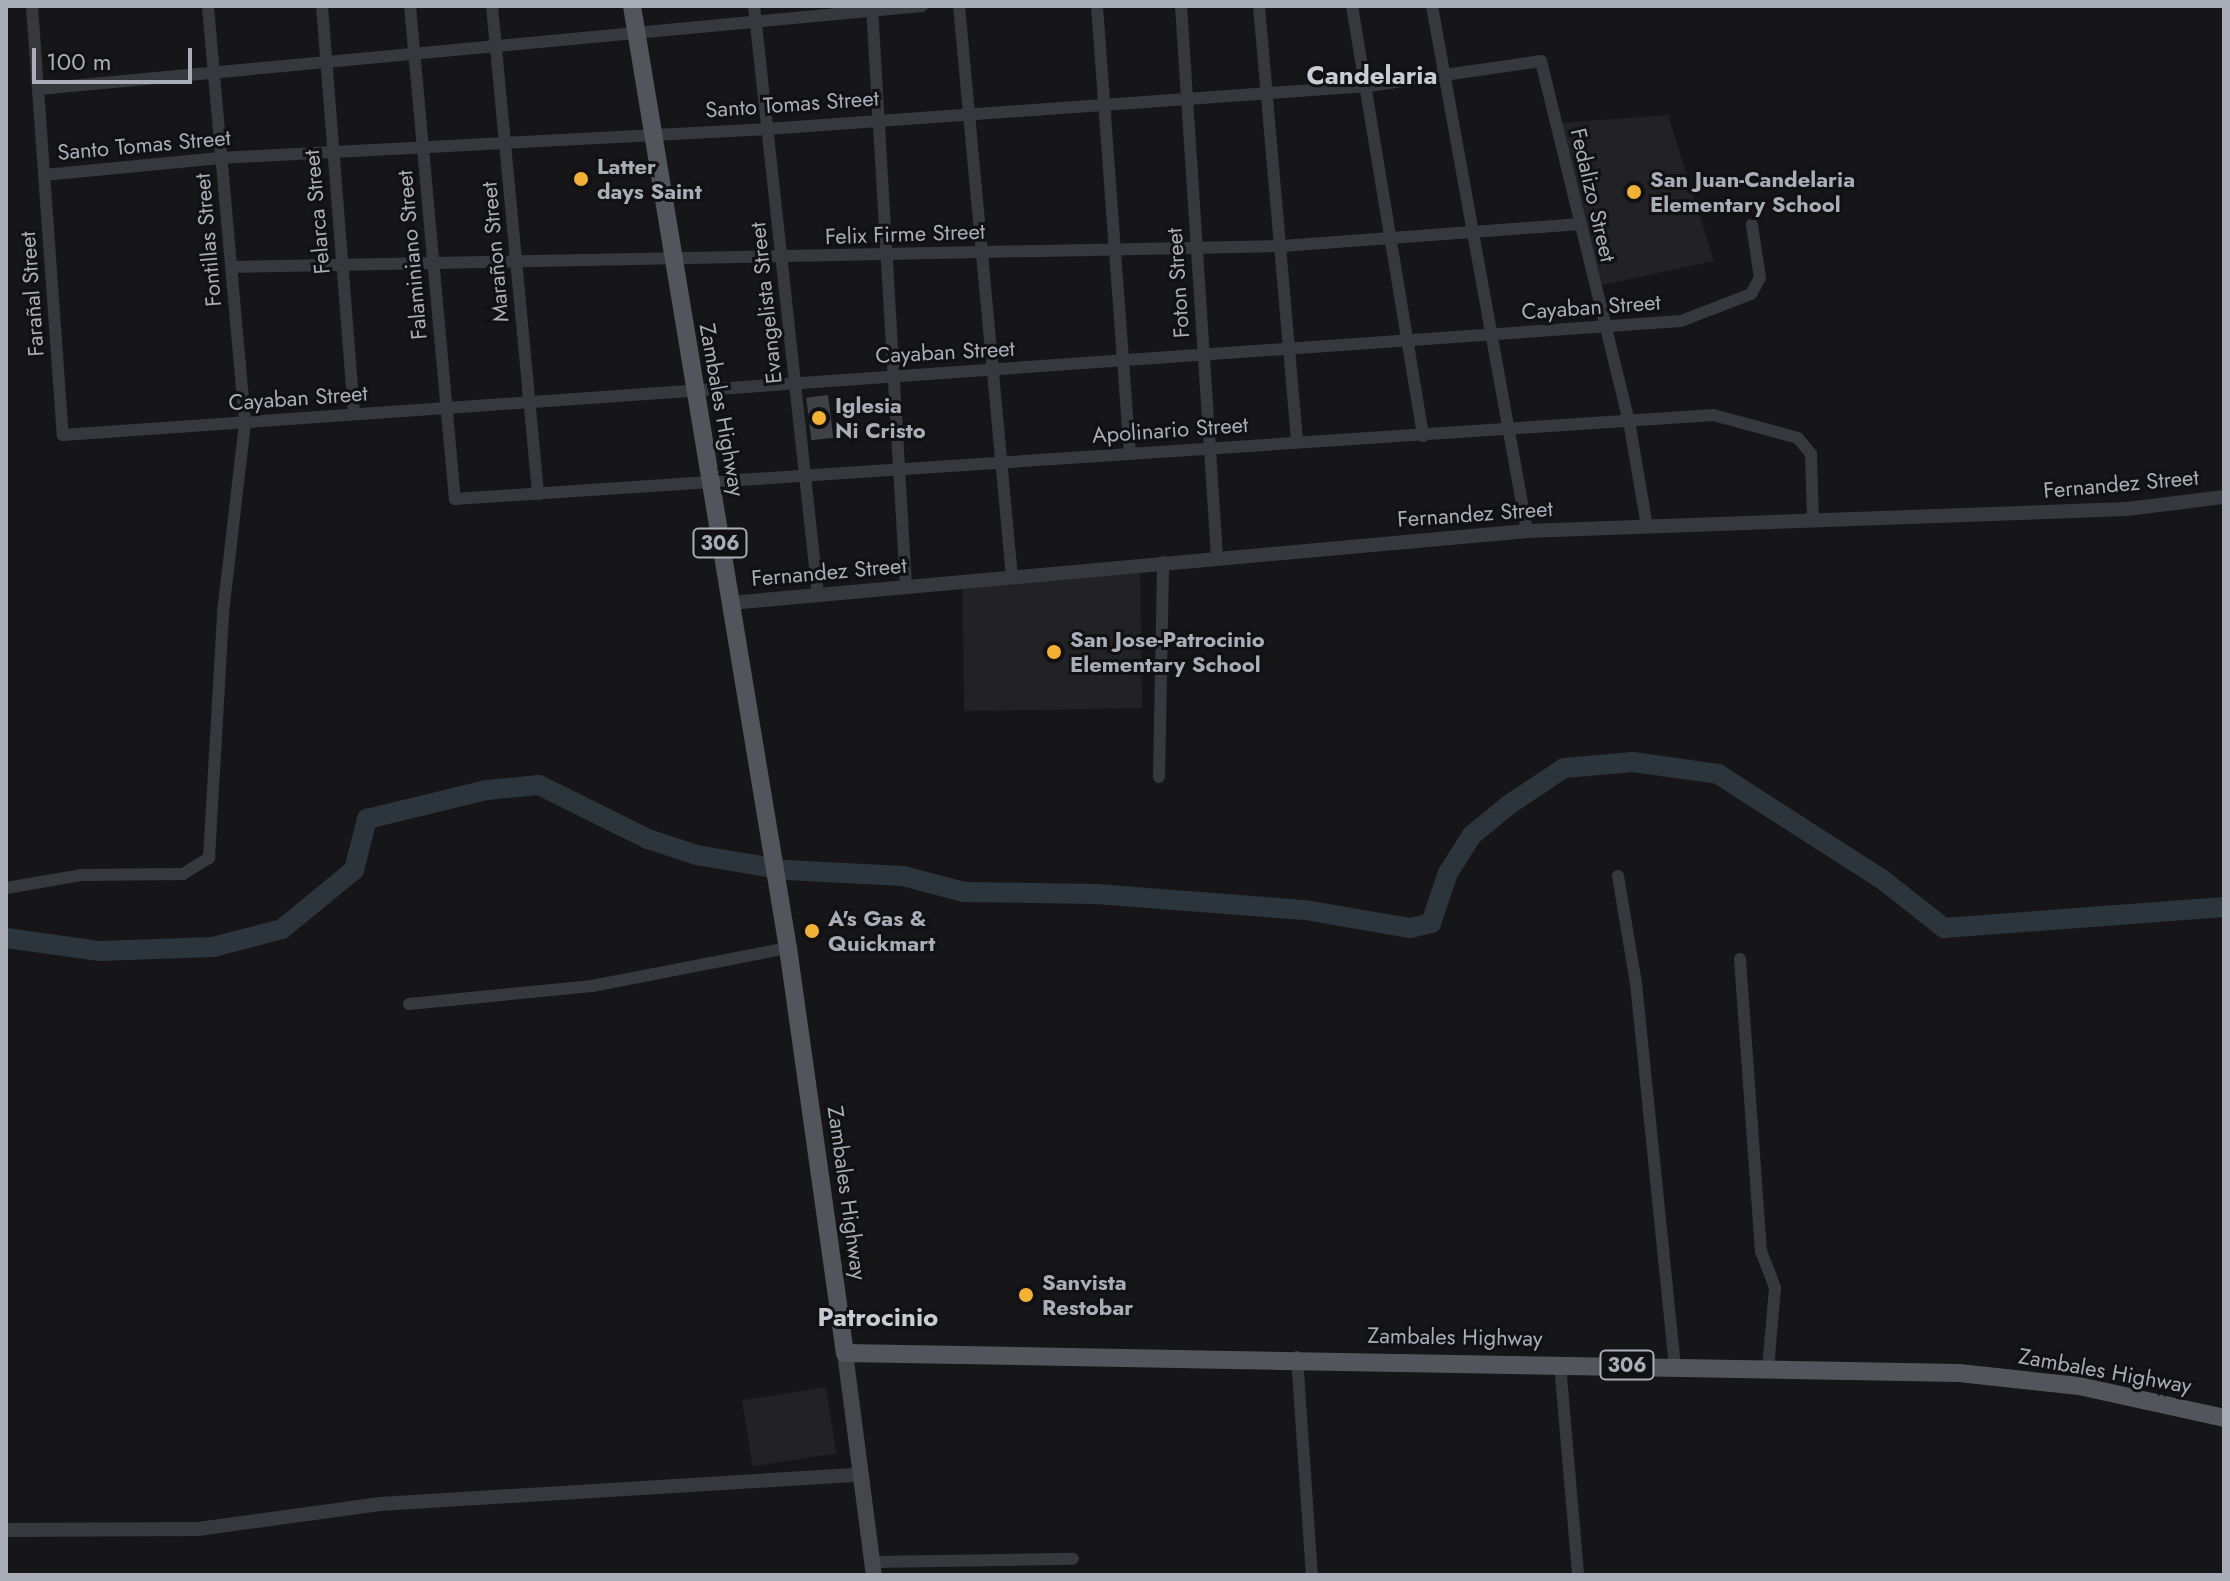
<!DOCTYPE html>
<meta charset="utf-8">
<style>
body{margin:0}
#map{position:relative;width:2230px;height:1581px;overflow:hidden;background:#161618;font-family:Jost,sans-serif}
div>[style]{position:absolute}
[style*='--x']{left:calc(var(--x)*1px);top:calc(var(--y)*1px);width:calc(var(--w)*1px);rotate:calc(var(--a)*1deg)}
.built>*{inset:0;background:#222225;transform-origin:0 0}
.river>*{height:20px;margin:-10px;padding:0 10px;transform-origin:10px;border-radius:10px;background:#2c353c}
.building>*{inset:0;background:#404145;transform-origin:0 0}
.minor>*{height:12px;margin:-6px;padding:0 6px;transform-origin:6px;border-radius:6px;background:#37383d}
.tertiary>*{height:14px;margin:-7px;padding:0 7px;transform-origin:7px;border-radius:7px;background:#37383d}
.secondary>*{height:16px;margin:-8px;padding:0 8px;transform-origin:8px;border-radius:8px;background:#45474d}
.primary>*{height:18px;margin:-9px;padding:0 9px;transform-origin:9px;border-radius:9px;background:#53555c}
.dots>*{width:22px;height:22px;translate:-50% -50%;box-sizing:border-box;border:4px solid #111113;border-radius:50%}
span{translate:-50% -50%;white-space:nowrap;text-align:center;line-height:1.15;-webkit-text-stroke:6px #111113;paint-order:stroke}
.shield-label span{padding:2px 6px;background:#111113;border:2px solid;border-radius:6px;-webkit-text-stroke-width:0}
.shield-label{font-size:20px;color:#a8adb8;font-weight:700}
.street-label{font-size:22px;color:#a8adb8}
.poi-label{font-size:22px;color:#a8adb8;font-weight:700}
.left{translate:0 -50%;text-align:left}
.quarter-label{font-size:26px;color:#c9ccd4;font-weight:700}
.frame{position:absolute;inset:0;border:8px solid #a8adb8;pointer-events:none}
.scale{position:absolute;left:32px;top:48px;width:160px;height:36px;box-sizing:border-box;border:4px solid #a8adb8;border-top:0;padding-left:10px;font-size:24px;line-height:28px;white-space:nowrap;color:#a8adb8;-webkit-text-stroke:6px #111113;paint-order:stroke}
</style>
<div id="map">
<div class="built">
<i style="clip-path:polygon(1668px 115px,1714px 261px,1598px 286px,1560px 123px)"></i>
<i style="left:1140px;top:573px;width:135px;height:178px;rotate:89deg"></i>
<i style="left:826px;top:1387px;width:67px;height:85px;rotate:81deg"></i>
</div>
<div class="river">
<i style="--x:6;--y:938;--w:95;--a:7.9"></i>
<i style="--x:100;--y:951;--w:113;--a:-2"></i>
<i style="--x:213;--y:947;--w:71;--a:-14.6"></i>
<i style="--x:282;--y:929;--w:93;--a:-39.3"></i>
<i style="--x:354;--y:870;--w:53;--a:-75.7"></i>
<i style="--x:367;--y:819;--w:123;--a:-13.6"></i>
<i style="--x:487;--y:790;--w:52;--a:-5.5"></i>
<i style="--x:539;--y:785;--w:122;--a:26.4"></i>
<i style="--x:648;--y:839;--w:51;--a:18.4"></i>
<i style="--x:696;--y:855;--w:91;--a:9.5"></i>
<i style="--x:786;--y:870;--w:117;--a:2.9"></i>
<i style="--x:903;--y:876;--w:63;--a:14.7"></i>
<i style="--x:964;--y:892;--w:132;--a:0.9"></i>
<i style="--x:1096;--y:894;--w:210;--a:4.4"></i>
<i style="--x:1305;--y:910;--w:107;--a:9.7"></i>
<i style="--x:1410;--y:928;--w:22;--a:-13"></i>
<i style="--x:1431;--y:923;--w:53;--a:-71.2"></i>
<i style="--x:1448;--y:873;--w:45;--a:-57.7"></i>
<i style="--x:1472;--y:835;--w:49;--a:-39.2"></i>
<i style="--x:1510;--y:804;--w:65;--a:-33.7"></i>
<i style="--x:1564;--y:768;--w:69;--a:-5"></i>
<i style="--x:1633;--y:762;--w:86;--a:8"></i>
<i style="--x:1718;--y:774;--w:196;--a:32.7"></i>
<i style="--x:1883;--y:880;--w:78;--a:38.2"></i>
<i style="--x:1944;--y:928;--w:281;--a:-4.3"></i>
</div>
<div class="building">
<i style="left:828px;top:395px;width:43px;height:22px;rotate:83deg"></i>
</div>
<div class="minor">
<i style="--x:32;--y:6;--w:430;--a:85.9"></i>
<i style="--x:63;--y:435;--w:1622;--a:-4.03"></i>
<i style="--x:1681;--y:321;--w:75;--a:-21.1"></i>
<i style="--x:1751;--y:294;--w:18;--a:-61"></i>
<i style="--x:1760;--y:278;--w:54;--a:-98.6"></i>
<i style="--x:322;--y:6;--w:409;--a:85.5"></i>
<i style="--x:410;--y:6;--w:495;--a:84.8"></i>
<i style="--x:455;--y:499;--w:1261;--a:-3.82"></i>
<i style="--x:1713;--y:415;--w:88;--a:15.1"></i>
<i style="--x:1798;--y:438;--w:21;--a:51"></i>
<i style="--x:1811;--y:454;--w:66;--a:88.3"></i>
<i style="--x:492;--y:6;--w:490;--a:84.6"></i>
<i style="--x:754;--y:6;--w:592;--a:83.8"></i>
<i style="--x:959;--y:6;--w:573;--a:84.7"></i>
<i style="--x:1097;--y:6;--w:448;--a:85.8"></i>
<i style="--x:1181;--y:6;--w:552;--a:86.26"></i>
<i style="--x:1259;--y:6;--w:438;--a:85"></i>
<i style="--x:1352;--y:6;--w:436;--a:80.6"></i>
<i style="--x:1432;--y:6;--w:534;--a:79.74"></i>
<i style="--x:872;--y:7;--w:580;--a:86.64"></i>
<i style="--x:39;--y:89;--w:887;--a:-5.37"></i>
<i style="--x:44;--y:175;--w:177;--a:-5.5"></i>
<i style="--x:220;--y:158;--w:548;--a:-3.03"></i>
<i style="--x:767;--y:129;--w:603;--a:-4.09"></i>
<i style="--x:1368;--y:86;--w:175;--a:-8.2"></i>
<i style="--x:1541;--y:61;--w:371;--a:76.3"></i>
<i style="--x:1629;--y:421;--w:107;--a:80.3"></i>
<i style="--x:231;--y:267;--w:1051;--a:-1.14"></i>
<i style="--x:1282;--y:246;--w:299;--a:-4.2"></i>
<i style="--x:1159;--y:777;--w:215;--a:-88.9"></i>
<i style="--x:1618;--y:876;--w:109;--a:80.5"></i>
<i style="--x:1636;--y:983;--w:385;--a:84.2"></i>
<i style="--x:6;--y:888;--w:76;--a:-9.8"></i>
<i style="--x:81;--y:875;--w:102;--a:-0.6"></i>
<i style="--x:183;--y:874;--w:31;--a:-32"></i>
<i style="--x:209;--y:858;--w:245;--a:-86.7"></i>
<i style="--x:223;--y:613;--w:192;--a:-83.4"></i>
<i style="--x:245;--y:422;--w:418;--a:-95.1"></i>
<i style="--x:1740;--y:959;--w:293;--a:85.9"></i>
<i style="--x:1761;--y:1251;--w:40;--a:69"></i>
<i style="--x:1775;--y:1288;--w:80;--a:95"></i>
<i style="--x:409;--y:1004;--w:184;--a:-5.6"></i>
<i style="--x:592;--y:986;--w:200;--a:-11"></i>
<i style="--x:1297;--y:1357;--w:219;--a:86.1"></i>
<i style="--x:1560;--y:1364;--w:212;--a:85.1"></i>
<i style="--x:872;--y:1562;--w:201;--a:-0.9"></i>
</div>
<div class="tertiary">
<i style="--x:730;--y:603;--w:800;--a:-5.16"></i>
<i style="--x:1527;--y:531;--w:600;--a:-2.1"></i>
<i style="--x:2127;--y:509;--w:98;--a:-7.1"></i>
<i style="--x:6;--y:1530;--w:192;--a:-0.3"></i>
<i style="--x:198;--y:1529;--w:184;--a:-7.8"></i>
<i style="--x:380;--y:1504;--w:482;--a:-3.5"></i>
</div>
<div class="secondary">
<i style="--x:845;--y:1353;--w:224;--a:82.6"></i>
</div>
<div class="primary">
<i style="--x:632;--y:6;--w:955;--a:80.6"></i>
<i style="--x:788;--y:948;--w:409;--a:82"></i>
<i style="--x:845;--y:1353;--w:1114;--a:1.03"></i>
<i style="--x:1959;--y:1373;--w:121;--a:6.2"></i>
<i style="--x:2079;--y:1386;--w:148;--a:12.4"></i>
</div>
<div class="dots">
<i style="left:581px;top:179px;background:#f2b134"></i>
<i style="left:1634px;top:192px;background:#f2b134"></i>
<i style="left:819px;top:418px;background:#f2b134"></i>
<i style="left:1054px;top:652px;background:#f2b134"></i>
<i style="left:812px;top:931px;background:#f2b134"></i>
<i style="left:1026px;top:1295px;background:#f2b134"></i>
</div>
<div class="shield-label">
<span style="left:720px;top:543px">306</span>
<span style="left:1627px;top:1365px">306</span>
</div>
<div class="street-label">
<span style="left:792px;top:104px;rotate:-4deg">Santo Tomas Street</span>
<span style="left:144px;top:145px;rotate:-5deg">Santo Tomas Street</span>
<span style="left:1593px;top:195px;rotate:77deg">Fedalizo Street</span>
<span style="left:317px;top:212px;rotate:-95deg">Felarca Street</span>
<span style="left:905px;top:234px;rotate:-2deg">Felix Firme Street</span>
<span style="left:208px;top:240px;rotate:-95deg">Fontillas Street</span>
<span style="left:495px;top:252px;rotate:-95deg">Marañon Street</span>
<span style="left:412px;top:255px;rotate:-95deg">Falaminiano Street</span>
<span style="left:1178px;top:283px;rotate:-94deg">Foton Street</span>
<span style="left:32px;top:294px;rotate:-94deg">Farañal Street</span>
<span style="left:766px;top:303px;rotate:-96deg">Evangelista Street</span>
<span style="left:1591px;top:307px;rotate:-4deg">Cayaban Street</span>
<span style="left:945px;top:352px;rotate:-3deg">Cayaban Street</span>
<span style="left:298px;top:398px;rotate:-4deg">Cayaban Street</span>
<span style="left:722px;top:410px;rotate:80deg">Zambales Highway</span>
<span style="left:1170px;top:430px;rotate:-4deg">Apolinario Street</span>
<span style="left:2121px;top:484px;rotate:-5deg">Fernandez Street</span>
<span style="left:1475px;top:514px;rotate:-4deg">Fernandez Street</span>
<span style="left:829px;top:572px;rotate:-5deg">Fernandez Street</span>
<span style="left:847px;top:1193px;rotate:82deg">Zambales Highway</span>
<span style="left:1455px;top:1337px;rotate:1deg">Zambales Highway</span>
<span style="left:2105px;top:1371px;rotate:10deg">Zambales Highway</span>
</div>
<div class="poi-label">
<span class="left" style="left:597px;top:179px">Latter<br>days Saint</span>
<span class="left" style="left:1650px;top:192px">San Juan-Candelaria<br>Elementary School</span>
<span class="left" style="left:835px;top:418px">Iglesia<br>Ni Cristo</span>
<span class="left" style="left:1070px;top:652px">San Jose-Patrocinio<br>Elementary School</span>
<span class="left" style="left:828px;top:931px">A's Gas &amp;<br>Quickmart</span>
<span class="left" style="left:1042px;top:1295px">Sanvista<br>Restobar</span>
</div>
<div class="quarter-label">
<span style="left:1372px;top:76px">Candelaria</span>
<span style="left:878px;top:1318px">Patrocinio</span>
</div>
<div class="frame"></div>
<div class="scale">100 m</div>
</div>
